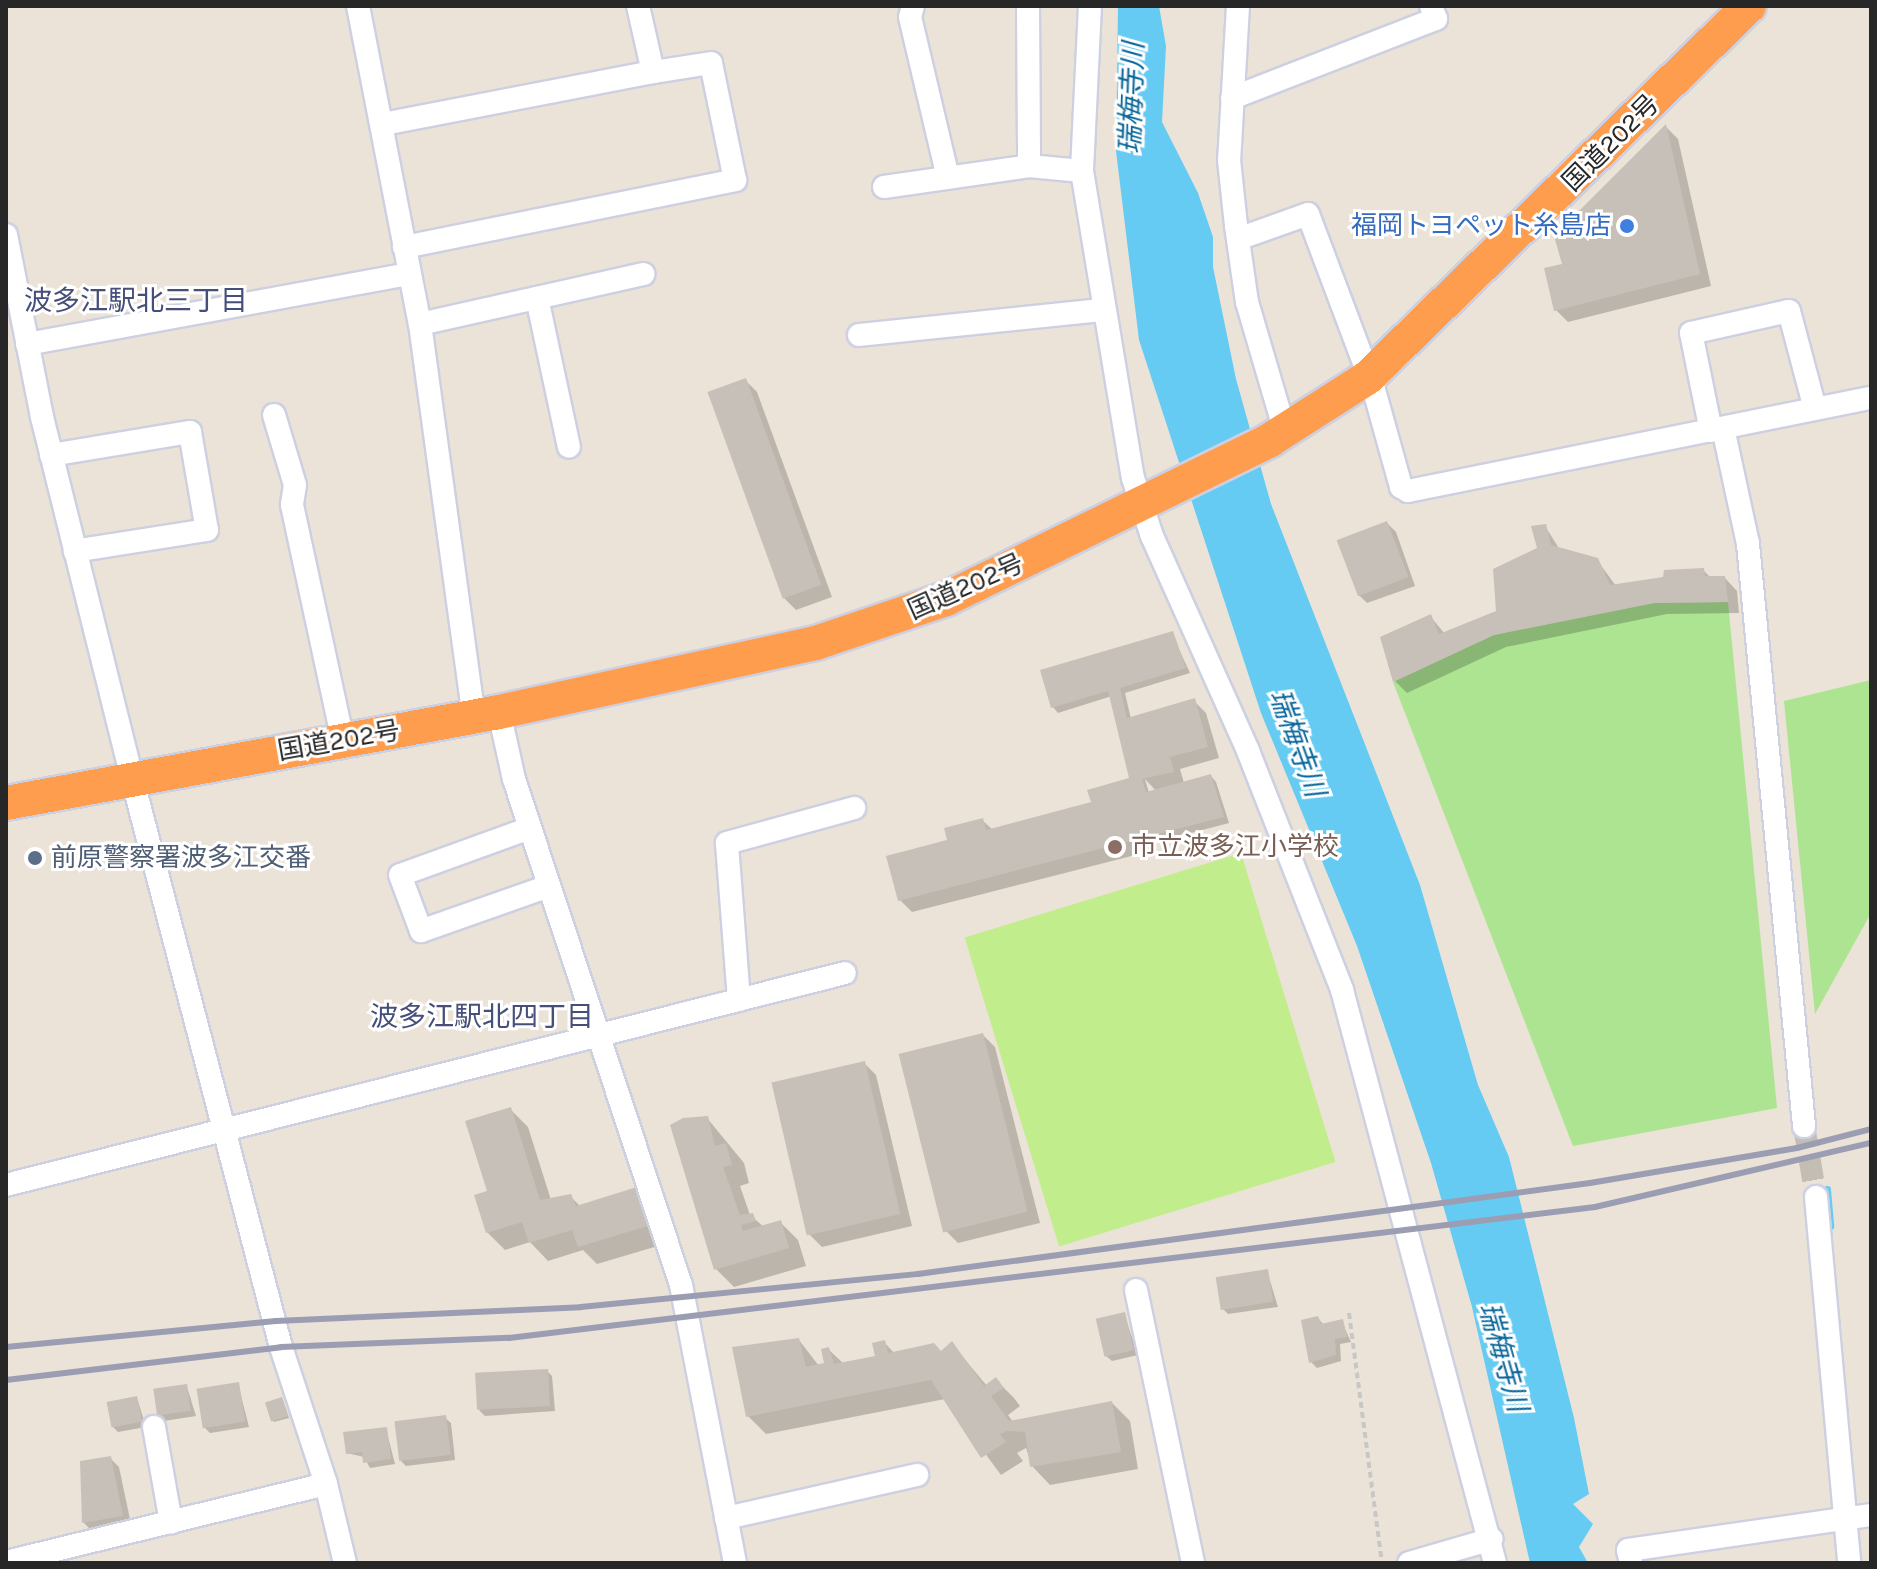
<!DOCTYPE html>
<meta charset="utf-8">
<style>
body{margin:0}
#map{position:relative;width:1877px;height:1569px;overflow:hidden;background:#ebe3d7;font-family:Karla,"Noto Sans JP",sans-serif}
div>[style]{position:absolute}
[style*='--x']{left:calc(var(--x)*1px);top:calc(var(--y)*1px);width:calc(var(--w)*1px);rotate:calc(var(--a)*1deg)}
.green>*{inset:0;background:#ace491}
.pitch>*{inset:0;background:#c2ed8c;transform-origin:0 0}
.water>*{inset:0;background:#65cbf3}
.shadow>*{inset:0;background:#0003}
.stream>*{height:7px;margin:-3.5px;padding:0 3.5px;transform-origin:3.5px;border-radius:3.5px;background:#65cbf3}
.building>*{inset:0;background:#c6c0b8;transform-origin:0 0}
.minor-tunnel>*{height:22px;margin-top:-11px;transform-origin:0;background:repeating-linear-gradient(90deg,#c4bdb4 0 22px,transparent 0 33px)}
.path>*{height:4px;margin-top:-2px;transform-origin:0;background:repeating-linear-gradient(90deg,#c7c7c7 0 6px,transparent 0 10px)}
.roads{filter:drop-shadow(2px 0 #cdd0e1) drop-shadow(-2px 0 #cdd0e1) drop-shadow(0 2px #cdd0e1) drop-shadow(0 -2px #cdd0e1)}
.minor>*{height:22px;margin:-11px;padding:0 11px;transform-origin:11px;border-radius:11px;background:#fff}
.highway>*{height:34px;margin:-17px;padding:0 17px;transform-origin:17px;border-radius:17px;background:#ff9d4e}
.rail>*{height:6px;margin:-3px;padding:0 3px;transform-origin:3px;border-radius:3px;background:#9b9eb3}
.dots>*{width:22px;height:22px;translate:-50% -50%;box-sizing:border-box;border:4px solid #fff;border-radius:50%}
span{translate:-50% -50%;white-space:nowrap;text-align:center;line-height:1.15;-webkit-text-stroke:6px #fff;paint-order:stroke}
.street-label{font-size:26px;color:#272727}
.shop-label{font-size:26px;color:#366cbe}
.right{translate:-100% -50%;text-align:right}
.education-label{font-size:26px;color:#785e54}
.left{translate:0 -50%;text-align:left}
.service-label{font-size:26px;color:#4e5e75}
.water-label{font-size:28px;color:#08669a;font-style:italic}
.neighbourhood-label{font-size:28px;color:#464f79}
.frame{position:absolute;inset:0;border:8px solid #272727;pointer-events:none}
</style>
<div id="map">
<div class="green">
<i style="clip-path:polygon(1728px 602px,1777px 1108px,1573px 1146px,1393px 682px,1494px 635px,1654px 603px)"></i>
<i style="clip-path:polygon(1871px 680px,1871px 913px,1815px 1014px,1784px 701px)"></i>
</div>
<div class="pitch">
<i style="left:1241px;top:853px;width:323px;height:289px;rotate:73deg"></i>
</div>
<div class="water">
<i style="clip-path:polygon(1118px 6px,1159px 6px,1166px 46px,1162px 122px,1198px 193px,1213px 237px,1213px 267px,1236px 379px,1271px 504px,1420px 885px,1478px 1085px,1509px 1157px,1574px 1418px,1589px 1494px,1573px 1504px,1593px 1524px,1579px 1547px,1588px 1563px,1530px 1563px,1472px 1307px,1431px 1163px,1357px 946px,1261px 713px,1139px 340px,1116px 151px)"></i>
</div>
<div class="shadow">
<i style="clip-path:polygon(1666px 127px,1678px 139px,1711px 286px,1568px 322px,1556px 310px,1564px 266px)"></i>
<i style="clip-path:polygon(745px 380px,757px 392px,832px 597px,796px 610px,784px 598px)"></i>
<i style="clip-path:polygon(1387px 523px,1396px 532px,1415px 586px,1367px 603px,1358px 594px)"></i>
<i style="clip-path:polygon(1545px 526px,1560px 550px,1597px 560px,1616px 586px,1703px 570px,1711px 578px,1725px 578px,1737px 591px,1739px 613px,1667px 614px,1506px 647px,1407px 693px,1395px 681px,1430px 616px,1445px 634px,1499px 612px,1539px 549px)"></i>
<i style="clip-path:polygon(evenodd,1172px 634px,1190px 673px,1125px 693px,1131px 719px,1194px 701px,1206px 713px,1219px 758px,1180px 769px,1184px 783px,1211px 776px,1216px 782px,1229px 823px,1153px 843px,1155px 850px,912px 912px,900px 900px,950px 841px,982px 820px,993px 830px,1093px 803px,1132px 780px,1112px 696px,1058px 713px,1053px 707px,1172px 634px,1145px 779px,1156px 791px,1149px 793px,1145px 779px)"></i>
<i style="clip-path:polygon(983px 1035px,995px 1047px,1040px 1223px,958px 1243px,946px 1231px)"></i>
<i style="clip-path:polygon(864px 1063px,876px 1075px,912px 1226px,822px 1247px,810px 1235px)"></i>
<i style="clip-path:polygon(510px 1109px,528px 1127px,551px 1200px,570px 1196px,580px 1206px,639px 1189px,668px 1243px,597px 1264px,583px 1250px,548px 1261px,530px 1242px,505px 1250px,487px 1232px,490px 1192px)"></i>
<i style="clip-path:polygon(707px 1118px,744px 1163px,749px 1183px,740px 1186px,750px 1215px,764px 1227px,780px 1222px,798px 1240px,806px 1266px,734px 1287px,716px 1269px)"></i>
<i style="clip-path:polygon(1267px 1271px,1278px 1307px,1228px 1314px,1222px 1308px)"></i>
<i style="clip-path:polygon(1124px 1314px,1138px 1355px,1112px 1361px,1106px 1356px)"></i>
<i style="clip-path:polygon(1318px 1318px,1323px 1324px,1342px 1322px,1351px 1342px,1340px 1344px,1341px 1361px,1317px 1368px,1311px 1362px)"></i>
<i style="clip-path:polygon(799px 1340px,819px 1366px,827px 1365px,828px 1349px,844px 1364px,878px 1357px,884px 1342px,895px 1354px,942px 1353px,952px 1344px,987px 1386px,996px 1380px,1014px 1398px,1020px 1406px,1008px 1415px,1013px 1422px,1112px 1403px,1130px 1421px,1138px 1469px,1050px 1485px,1032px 1466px,1026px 1448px,1017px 1453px,1023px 1461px,1001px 1475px,945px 1399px,766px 1434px,748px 1416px)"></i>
<i style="clip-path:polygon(547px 1371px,552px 1376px,555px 1411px,485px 1416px,479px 1410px)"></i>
<i style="clip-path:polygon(238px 1384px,249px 1427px,210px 1433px,204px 1427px)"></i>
<i style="clip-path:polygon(187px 1387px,196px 1416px,164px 1421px,159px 1415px)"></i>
<i style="clip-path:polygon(137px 1398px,146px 1427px,118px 1432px,112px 1426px)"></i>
<i style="clip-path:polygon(282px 1399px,289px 1418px,274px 1422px,272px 1420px)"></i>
<i style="clip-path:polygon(445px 1418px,451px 1423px,455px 1460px,406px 1466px,401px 1461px)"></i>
<i style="clip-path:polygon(386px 1429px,395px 1464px,370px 1468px,364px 1457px,347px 1453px)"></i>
<i style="clip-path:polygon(110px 1458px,119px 1467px,131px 1524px,92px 1531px,84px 1523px)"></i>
</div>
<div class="stream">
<i style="--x:1827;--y:1189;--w:37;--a:85"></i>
</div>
<div class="building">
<i style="clip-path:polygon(1666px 124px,1700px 274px,1554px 311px,1544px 268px,1562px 264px,1554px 236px)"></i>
<i style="left:746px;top:378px;width:220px;height:41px;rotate:70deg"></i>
<i style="left:1387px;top:521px;width:60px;height:54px;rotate:69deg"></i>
<i style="clip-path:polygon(1546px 524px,1551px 545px,1598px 558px,1610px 585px,1663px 577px,1664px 570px,1704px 568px,1705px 576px,1725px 576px,1728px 602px,1654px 603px,1494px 635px,1393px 682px,1380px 637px,1431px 614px,1439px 634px,1496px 611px,1493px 569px,1537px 548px,1531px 526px)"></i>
<i style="clip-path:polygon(1173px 631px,1186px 668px,1120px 688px,1127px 718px,1195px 698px,1208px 747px,1170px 757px,1174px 772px,1142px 779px,1146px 792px,1211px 774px,1224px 817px,898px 901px,886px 856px,947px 840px,944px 828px,983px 818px,986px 830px,1091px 802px,1087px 790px,1129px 778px,1108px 691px,1051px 708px,1040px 670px)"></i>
<i style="left:983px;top:1033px;width:184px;height:87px;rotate:76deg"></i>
<i style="left:865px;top:1061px;width:157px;height:96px;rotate:77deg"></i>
<i style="clip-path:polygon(511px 1107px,540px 1200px,571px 1194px,576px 1206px,640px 1186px,651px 1225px,578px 1247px,572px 1230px,529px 1243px,522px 1222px,486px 1233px,474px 1195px,487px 1191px,465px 1121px)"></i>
<i style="clip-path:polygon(708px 1116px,715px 1146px,726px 1143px,732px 1165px,723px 1167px,740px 1215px,753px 1213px,756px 1221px,741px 1225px,743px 1231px,781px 1220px,789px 1248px,714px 1270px,670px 1125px,683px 1118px)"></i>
<i style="left:1268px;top:1269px;width:33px;height:53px;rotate:81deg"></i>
<i style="left:1125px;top:1312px;width:39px;height:30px;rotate:77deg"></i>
<i style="clip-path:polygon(1318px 1316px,1321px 1324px,1343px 1319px,1347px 1337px,1335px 1339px,1336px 1355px,1309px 1363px,1301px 1320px)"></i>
<i style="clip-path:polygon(799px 1338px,806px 1367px,824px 1363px,821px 1349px,829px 1347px,834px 1364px,875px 1356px,872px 1343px,885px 1340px,888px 1353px,934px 1343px,941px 1351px,952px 1341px,984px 1386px,996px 1377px,1004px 1388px,991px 1396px,1009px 1421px,1112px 1401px,1121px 1452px,1030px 1467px,1025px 1432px,1007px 1431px,1000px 1434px,1006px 1442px,981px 1458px,931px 1380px,746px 1417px,732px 1347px)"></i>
<i style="left:548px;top:1369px;width:37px;height:73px;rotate:87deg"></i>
<i style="left:239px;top:1382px;width:40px;height:43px;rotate:81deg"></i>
<i style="left:187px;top:1384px;width:27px;height:34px;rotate:82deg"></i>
<i style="left:137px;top:1396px;width:26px;height:31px;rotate:79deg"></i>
<i style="left:282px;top:1397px;width:20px;height:18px;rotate:72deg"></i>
<i style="left:446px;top:1415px;width:40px;height:52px;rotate:83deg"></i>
<i style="clip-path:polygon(387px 1427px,391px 1459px,363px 1463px,362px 1452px,346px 1454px,343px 1432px)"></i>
<i style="clip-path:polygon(111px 1456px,123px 1516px,82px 1523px,80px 1461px)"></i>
</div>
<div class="minor-tunnel">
<i style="--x:1804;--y:1126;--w:72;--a:80.4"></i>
</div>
<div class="path">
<i style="--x:1349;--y:1313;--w:252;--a:82.5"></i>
</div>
<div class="roads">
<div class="minor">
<i style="--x:358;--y:6;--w:324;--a:79"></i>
<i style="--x:420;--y:324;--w:397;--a:82.2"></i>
<i style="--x:913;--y:6;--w:11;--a:105"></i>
<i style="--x:910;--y:17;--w:165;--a:76.7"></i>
<i style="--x:1028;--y:6;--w:160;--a:89.6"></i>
<i style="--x:1090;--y:6;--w:165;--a:92.8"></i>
<i style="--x:1082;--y:171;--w:311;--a:80.6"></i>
<i style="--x:1133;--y:478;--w:61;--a:71.9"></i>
<i style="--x:1152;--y:536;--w:235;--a:65.9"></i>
<i style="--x:1248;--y:751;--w:257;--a:68.5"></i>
<i style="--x:1342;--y:990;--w:593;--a:75.05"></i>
<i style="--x:1238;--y:6;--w:154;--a:93.3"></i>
<i style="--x:1229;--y:160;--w:66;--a:83.9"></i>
<i style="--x:1236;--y:226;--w:77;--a:81.8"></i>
<i style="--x:1247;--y:302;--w:134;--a:73.6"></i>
<i style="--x:1232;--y:98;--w:219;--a:-21.2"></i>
<i style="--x:1436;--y:19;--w:14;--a:-111"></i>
<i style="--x:383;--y:124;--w:275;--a:-10.9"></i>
<i style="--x:653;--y:72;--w:68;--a:-102.8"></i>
<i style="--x:884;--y:187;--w:147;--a:-8.2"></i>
<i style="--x:1029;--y:166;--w:53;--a:5.4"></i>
<i style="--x:6;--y:235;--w:186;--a:78.8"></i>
<i style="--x:42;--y:417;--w:372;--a:76"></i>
<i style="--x:132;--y:778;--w:588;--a:75.33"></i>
<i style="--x:281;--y:1347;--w:144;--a:71.8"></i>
<i style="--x:326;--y:1484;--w:81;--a:76.5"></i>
<i style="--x:1238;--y:239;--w:74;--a:-19.7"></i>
<i style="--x:1308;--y:214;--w:188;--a:69.4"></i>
<i style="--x:1374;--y:390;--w:101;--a:74.4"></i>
<i style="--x:1401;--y:487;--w:8;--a:30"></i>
<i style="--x:1408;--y:491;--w:472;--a:-11.4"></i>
<i style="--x:404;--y:247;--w:338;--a:-11.4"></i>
<i style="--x:735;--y:180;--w:119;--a:-101.6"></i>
<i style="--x:711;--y:63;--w:59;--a:171.2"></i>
<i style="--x:537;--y:298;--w:152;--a:77.9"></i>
<i style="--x:420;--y:324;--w:229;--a:-12.6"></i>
<i style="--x:859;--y:335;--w:245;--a:-5.9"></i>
<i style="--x:27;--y:344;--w:388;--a:-10.4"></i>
<i style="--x:274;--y:415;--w:73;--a:73.3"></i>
<i style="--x:295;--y:485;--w:20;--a:99"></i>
<i style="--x:292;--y:505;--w:241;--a:77.8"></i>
<i style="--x:1723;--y:428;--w:119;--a:77.8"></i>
<i style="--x:1748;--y:544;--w:585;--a:84.5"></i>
<i style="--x:1711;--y:431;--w:100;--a:-101.5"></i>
<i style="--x:1691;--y:333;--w:100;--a:-12.7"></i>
<i style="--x:1789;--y:311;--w:101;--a:75.1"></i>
<i style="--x:51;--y:455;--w:141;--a:-9.4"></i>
<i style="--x:190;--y:432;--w:99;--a:80.2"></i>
<i style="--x:207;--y:530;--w:134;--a:171"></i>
<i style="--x:499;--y:712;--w:69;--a:77.4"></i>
<i style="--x:514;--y:779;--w:533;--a:71.74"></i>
<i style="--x:681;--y:1285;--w:283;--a:79"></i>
<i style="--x:530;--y:828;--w:138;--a:160.1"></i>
<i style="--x:400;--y:875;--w:60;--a:69.4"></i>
<i style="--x:421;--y:931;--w:136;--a:-19.4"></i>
<i style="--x:739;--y:1000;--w:157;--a:-94.4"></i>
<i style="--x:727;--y:843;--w:132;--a:-15.4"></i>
<i style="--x:6;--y:1185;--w:865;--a:-14.18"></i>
<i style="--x:1816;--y:1197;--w:367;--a:84.8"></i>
<i style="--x:1136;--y:1290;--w:279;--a:78.2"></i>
<i style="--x:154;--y:1427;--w:97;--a:79.9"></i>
<i style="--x:726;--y:1518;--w:196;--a:-12.7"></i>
<i style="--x:6;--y:1562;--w:329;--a:-13.7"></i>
<i style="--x:1409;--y:1563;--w:86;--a:-16.1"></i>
<i style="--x:1631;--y:1563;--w:13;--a:-103"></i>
<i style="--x:1628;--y:1550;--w:246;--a:-8.2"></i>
</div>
<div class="highway">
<i style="--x:6;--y:803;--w:501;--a:-10.46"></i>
<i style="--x:499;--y:712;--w:324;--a:-12.3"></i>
<i style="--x:816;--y:643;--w:137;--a:-18.7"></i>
<i style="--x:946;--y:599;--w:361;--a:-26.1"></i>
<i style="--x:1270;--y:440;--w:115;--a:-32.6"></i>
<i style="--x:1367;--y:378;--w:533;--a:-44.24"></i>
</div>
</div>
<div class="rail">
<i style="--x:6;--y:1347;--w:271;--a:-5.5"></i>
<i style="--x:276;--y:1321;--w:305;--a:-2.6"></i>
<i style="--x:581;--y:1307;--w:339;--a:-5.6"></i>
<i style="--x:918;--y:1274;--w:678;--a:-7.71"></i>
<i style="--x:1590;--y:1183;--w:210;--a:-9.6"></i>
<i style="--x:1797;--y:1148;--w:76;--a:-14.4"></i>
<i style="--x:6;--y:1380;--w:277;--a:-6.8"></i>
<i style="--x:281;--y:1347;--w:228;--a:-2.3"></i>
<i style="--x:509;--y:1338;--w:1094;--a:-6.88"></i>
<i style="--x:1595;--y:1207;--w:283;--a:-13.1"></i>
</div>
<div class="dots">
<i style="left:1627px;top:226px;background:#3f7fe0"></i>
<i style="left:1115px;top:847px;background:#8d6e63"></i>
<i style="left:35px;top:858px;background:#5c6f8a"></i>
</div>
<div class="street-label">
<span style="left:1611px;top:143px;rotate:-45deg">国道202号</span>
<span style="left:966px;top:587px;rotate:-24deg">国道202号</span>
<span style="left:339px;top:741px;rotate:-10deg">国道202号</span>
</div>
<div class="shop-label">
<span class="right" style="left:1611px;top:226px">福岡トヨペット糸島店</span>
</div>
<div class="education-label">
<span class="left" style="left:1131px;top:847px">市立波多江小学校</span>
</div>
<div class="service-label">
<span class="left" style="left:51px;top:858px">前原警察署波多江交番</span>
</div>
<div class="water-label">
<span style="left:1132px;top:98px;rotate:-88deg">瑞梅寺川</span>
<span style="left:1297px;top:743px;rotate:70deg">瑞梅寺川</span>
<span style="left:1503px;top:1357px;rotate:74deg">瑞梅寺川</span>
</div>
<div class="neighbourhood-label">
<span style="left:136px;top:301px">波多江駅北三丁目</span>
<span style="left:482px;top:1017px">波多江駅北四丁目</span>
</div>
<div class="frame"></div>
</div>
